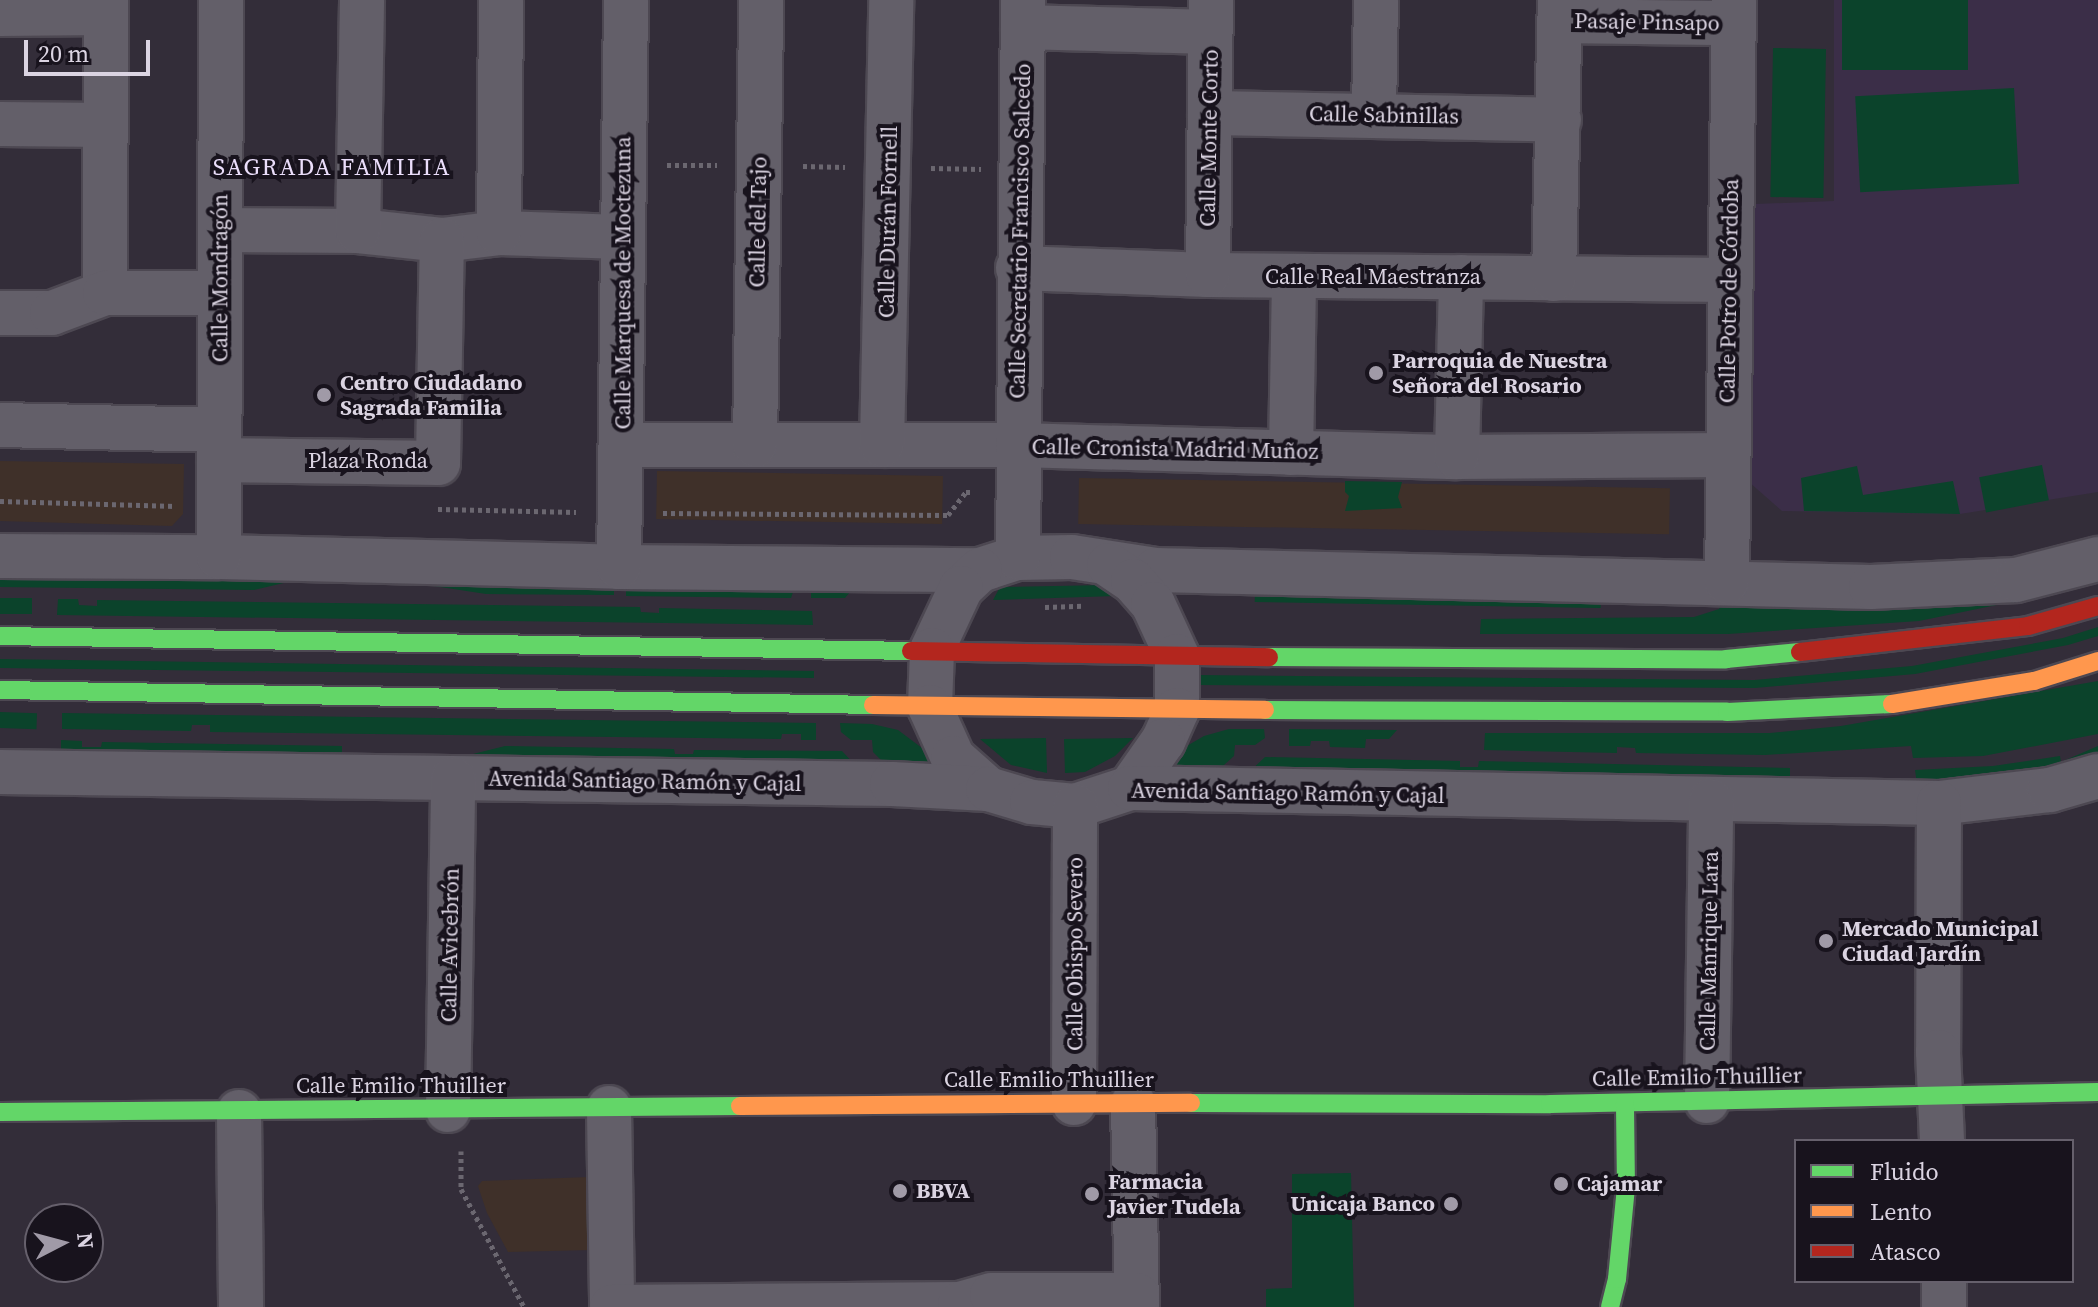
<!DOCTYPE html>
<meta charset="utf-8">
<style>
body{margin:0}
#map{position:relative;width:2098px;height:1307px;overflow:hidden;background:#332d39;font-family:"Source Serif 4",serif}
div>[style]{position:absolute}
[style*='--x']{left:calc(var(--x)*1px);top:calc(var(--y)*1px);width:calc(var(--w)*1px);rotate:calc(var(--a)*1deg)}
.commercial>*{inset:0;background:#3f3029;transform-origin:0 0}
.built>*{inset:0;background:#3b2e48}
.green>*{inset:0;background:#0b432b;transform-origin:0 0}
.path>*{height:5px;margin-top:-2.5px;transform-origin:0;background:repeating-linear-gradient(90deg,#6b6770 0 4px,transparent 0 8px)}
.roads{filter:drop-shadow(2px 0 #4d4852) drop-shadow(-2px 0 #4d4852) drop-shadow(0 2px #4d4852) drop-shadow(0 -2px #4d4852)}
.street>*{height:44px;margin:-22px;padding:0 22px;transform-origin:22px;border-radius:22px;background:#635f69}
.fast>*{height:18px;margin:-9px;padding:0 9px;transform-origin:9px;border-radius:9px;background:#63d668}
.slow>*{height:18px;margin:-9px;padding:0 9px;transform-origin:9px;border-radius:9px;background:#ff974d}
.jam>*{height:18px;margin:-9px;padding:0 9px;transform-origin:9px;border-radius:9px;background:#b3261e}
.dots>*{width:22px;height:22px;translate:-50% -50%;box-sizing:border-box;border:4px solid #18131d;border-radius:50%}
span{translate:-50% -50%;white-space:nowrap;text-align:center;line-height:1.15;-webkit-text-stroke:8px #18131d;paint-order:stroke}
.street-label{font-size:22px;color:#dbd4e2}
.poi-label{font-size:22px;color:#dbd4e2;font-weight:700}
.left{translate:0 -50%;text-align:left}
.right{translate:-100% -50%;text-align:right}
.neighbourhood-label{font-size:24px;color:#ebdefb;letter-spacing:2px}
.legend{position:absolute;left:1794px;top:1139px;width:280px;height:144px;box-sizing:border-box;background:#18131d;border:2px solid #66606c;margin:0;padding:10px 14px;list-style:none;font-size:24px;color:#dbd4e2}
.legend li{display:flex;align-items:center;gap:16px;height:40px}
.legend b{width:40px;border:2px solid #66606c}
.north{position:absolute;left:24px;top:1203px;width:80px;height:80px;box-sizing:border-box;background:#18131d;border:2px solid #66606c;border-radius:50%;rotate:84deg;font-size:22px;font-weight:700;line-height:32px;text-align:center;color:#dbd4e2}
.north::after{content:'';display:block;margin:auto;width:28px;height:36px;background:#a09aa7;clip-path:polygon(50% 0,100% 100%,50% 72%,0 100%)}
.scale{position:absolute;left:24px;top:40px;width:126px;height:36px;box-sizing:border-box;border:4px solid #dbd4e2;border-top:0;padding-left:10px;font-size:24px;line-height:28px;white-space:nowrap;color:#dbd4e2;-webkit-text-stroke:6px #18131d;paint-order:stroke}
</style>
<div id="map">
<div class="commercial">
<i style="clip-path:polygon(0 461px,184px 464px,183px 514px,172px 526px,0 521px)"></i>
<i style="left:657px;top:471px;width:286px;height:48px;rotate:1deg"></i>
<i style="left:1079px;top:478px;width:591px;height:46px;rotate:1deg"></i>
<i style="clip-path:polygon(590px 1177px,592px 1250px,508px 1252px,487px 1213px,478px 1186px,482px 1181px)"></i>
</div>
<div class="built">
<i style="clip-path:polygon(1834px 0,2098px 0,2098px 492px,1960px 514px,1782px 511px,1749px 482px,1755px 204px,1834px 201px)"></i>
</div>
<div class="green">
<i style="left:1842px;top:0;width:126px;height:70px"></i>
<i style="left:1773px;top:48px;width:53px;height:149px;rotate:1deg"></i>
<i style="left:2014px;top:88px;width:96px;height:159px;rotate:87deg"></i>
<i style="left:2042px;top:465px;width:36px;height:64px;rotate:79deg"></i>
<i style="clip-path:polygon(1857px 466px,1863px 495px,1953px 481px,1960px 514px,1804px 511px,1801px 478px)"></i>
<i style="clip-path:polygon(1345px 481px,1402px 482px,1398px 497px,1402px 508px,1345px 511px,1349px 496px,1345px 492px)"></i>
<i style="clip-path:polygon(0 568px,291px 572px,292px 581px,254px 590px,0 587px)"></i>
<i style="clip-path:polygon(614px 576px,614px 595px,486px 594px,421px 584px)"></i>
<i style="clip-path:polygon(626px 576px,861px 579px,845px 598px,811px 598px,811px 593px,793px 592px,791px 598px,626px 596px)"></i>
<i style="clip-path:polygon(1108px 585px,1116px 596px,993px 600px,1000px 587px)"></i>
<i style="left:1255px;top:586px;width:346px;height:16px;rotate:1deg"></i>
<i style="clip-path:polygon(1728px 593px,2016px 601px,1919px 621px,1728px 634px,1480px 634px,1481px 619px,1694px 617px,1719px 609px)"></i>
<i style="left:0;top:598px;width:32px;height:16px"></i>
<i style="clip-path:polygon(58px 599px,78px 599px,79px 605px,97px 606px,97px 600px,640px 607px,641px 612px,659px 613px,659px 608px,812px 611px,813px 625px,57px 615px)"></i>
<i style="clip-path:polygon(2098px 627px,2098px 636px,2068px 645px,1915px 674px,1755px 688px,1199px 685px,1198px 675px,1754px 680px,1912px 666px,2063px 638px)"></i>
<i style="clip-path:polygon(0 659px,814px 671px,814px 678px,0 668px)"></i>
<i style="clip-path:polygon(2098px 681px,2098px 734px,1983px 756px,1913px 758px,1911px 746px,1765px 755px,1636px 753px,1635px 748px,1617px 747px,1617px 753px,1484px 750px,1485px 733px,1770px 733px,1841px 726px)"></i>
<i style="left:0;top:712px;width:37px;height:16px;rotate:2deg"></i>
<i style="clip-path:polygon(62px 713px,816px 723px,816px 740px,801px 740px,801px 734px,782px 734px,781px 739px,210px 732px,210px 725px,192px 725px,191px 731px,62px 729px)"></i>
<i style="clip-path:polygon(840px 723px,872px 724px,898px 730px,934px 757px,931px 767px,891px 770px,873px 752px,872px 740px,851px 740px,841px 732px)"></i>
<i style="clip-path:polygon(1229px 729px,1264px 729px,1265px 738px,1255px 745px,1235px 745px,1234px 756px,1214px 774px,1178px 774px,1170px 765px,1185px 747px,1204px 736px)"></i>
<i style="clip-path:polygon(1289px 729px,1397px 730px,1389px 739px,1366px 739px,1365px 748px,1330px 747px,1329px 741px,1311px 741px,1310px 746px,1289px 746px)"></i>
<i style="clip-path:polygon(1046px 738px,1047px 773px,1011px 765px,980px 739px)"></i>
<i style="clip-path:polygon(1133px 738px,1115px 756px,1085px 772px,1065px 773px,1064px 739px)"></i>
<i style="clip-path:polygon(61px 740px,82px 741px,82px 747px,101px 747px,102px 742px,342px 746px,342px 763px,61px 759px)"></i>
<i style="clip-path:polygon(505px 746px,674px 749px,675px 754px,693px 754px,694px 750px,842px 751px,857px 767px,470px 764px,469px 755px)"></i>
<i style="clip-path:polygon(2098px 746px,2098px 760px,2056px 770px,1917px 784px,1915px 770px,1993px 766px,2060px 756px,2061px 762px)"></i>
<i style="clip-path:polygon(1265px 757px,1460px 761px,1460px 767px,1478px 767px,1479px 761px,1790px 768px,1790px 782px,1246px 775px)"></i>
<i style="clip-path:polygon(1351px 1173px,1354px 1307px,1266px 1307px,1266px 1289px,1292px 1288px,1292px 1174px)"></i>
</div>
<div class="path">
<i style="--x:667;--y:165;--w:50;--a:0"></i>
<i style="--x:803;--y:166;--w:42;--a:1.4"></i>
<i style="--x:931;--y:168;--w:50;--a:1.1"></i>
<i style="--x:0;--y:501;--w:176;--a:1.6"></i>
<i style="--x:438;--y:509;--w:138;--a:1.2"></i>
<i style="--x:663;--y:513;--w:285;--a:0.4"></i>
<i style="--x:948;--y:515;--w:29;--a:-52"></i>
<i style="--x:966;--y:492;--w:4;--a:0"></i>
<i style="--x:1045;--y:607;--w:38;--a:-2"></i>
<i style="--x:461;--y:1151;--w:38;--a:90"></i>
<i style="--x:461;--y:1189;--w:134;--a:61.9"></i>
</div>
<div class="roads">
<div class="street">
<i style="--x:0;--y:14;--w:106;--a:-0.5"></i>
<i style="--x:1560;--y:21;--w:173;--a:0.7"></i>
<i style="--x:1023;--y:27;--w:187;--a:1.5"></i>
<i style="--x:1210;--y:113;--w:349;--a:1.1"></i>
<i style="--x:1374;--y:114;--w:114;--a:-89"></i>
<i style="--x:0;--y:124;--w:106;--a:0.5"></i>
<i style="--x:220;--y:230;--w:138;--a:0.4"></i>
<i style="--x:358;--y:231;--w:84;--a:6.1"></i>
<i style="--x:442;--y:240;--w:57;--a:-7"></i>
<i style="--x:499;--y:233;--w:124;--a:1.8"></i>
<i style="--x:358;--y:231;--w:231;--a:-89"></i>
<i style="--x:499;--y:233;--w:233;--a:-89.5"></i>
<i style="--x:1018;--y:268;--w:190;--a:2.1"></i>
<i style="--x:1208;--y:275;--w:521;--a:0.55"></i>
<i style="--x:1208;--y:275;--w:275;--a:-89.4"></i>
<i style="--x:1554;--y:279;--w:279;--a:-88.8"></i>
<i style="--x:105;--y:293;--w:293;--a:-89.8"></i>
<i style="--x:0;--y:313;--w:52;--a:0"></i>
<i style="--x:52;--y:313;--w:57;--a:-20.7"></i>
<i style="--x:105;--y:293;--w:115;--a:0"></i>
<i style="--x:0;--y:425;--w:219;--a:1.3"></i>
<i style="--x:623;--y:445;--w:395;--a:0"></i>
<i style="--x:1018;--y:445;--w:439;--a:1.6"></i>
<i style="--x:1457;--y:457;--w:271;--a:-0.4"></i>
<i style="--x:755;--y:445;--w:445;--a:-89.2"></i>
<i style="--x:882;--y:445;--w:445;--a:-88.8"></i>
<i style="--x:1291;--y:453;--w:177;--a:-89"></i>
<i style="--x:1457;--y:457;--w:180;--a:-88.7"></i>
<i style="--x:219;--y:460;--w:219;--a:0.8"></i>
<i style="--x:438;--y:463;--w:223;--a:-89"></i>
<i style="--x:0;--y:556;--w:219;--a:0.3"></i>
<i style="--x:219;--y:557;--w:400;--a:1.4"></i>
<i style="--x:619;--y:567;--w:361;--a:0.5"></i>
<i style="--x:980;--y:570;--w:40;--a:-18"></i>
<i style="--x:1018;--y:558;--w:54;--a:-1.1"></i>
<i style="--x:1072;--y:557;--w:85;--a:8.8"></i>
<i style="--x:1156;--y:570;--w:715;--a:1.36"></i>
<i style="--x:1871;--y:587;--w:145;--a:-2.8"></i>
<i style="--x:2016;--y:580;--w:85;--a:-14.4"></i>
<i style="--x:219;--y:557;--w:557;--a:-89.79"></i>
<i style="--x:1018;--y:558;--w:558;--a:-89.49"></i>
<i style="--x:1109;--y:565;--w:29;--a:34"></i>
<i style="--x:1133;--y:581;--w:30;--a:49"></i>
<i style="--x:1153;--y:604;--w:57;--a:65.2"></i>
<i style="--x:1177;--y:656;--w:54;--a:90"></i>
<i style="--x:1177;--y:710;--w:34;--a:114"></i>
<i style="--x:1163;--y:741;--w:57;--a:125.1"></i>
<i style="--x:619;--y:567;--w:567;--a:-89.29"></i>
<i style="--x:980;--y:570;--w:26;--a:137"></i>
<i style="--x:961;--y:588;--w:68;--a:115.1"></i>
<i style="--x:932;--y:650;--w:57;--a:92"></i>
<i style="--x:930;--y:707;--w:56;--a:65.7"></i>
<i style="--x:953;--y:758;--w:47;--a:41.5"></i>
<i style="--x:1727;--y:582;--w:582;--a:-89.31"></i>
<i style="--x:0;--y:772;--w:892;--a:0.77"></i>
<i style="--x:892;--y:784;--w:96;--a:3"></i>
<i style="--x:988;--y:789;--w:46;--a:16.5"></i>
<i style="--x:1032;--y:802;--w:43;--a:5.3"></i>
<i style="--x:1075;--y:806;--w:58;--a:-18.1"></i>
<i style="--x:1130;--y:788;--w:809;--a:1.06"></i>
<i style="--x:1939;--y:803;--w:112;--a:-6.7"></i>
<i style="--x:2050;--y:790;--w:50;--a:-16.3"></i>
<i style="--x:1939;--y:803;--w:249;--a:90.2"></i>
<i style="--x:1938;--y:1052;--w:89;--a:87.4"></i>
<i style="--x:1707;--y:1101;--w:300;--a:-89.2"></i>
<i style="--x:1074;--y:1103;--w:297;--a:-89.8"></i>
<i style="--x:1133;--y:1103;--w:204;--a:88.9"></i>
<i style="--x:609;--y:1108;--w:199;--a:89.1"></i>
<i style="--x:448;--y:1110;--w:331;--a:-89.1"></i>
<i style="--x:239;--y:1112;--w:195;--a:89.4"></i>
<i style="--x:1944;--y:1281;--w:26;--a:90"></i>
<i style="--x:612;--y:1307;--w:348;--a:-0.5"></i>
<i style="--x:960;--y:1304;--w:33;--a:-16"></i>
<i style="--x:992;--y:1295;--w:145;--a:0"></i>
</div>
<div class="fast">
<i style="--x:0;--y:636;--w:911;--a:0.94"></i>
<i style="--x:1269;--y:657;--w:457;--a:0.3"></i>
<i style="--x:1726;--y:659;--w:74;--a:-5.4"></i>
<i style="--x:0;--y:690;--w:873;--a:0.98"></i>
<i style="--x:1265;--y:710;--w:462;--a:0.2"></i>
<i style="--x:1727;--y:712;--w:165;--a:-2.8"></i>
<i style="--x:1191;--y:1103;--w:359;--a:0.2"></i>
<i style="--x:1550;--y:1104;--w:548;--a:-1.25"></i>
<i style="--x:0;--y:1112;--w:740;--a:-0.46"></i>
<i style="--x:1610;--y:1307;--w:29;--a:-76"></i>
<i style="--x:1617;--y:1279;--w:91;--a:-84.4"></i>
<i style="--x:1626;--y:1188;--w:85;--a:-90.7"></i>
</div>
<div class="slow">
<i style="--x:1892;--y:704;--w:144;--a:-9.2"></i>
<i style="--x:2034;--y:681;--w:67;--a:-17.4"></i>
<i style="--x:873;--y:705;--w:392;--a:0.7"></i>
<i style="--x:740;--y:1106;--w:451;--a:-0.4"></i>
</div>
<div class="jam">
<i style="--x:911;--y:651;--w:358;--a:1"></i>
<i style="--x:1800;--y:652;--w:229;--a:-6.5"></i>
<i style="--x:2028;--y:626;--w:73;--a:-15.9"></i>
</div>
</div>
<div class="dots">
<i style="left:1376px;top:373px;background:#a09aa7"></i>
<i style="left:324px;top:395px;background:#a09aa7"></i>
<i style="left:1826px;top:941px;background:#a09aa7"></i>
<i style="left:1561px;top:1184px;background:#a09aa7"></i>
<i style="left:900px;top:1191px;background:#a09aa7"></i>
<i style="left:1092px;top:1194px;background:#a09aa7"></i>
<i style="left:1451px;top:1204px;background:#a09aa7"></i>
</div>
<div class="street-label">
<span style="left:1647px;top:22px;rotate:1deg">Pasaje Pinsapo</span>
<span style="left:1384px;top:115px;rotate:1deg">Calle Sabinillas</span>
<span style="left:1209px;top:138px;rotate:-89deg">Calle Monte Corto</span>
<span style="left:758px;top:222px;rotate:-89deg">Calle del Tajo</span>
<span style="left:888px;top:222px;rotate:-89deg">Calle Durán Fornell</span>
<span style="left:1020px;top:231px;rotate:-89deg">Calle Secretario Francisco Salcedo</span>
<span style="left:1373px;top:277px">Calle Real Maestranza</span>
<span style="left:220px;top:278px;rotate:-90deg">Calle Mondragón</span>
<span style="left:623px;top:283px;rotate:-90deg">Calle Marquesa de Moctezuna</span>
<span style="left:1729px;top:291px;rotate:-89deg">Calle Potro de Córdoba</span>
<span style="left:1175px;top:449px;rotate:1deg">Calle Cronista Madrid Muñoz</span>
<span style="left:368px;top:461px">Plaza Ronda</span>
<span style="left:645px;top:781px;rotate:1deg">Avenida Santiago Ramón y Cajal</span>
<span style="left:1288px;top:793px;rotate:1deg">Avenida Santiago Ramón y Cajal</span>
<span style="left:450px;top:945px;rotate:-89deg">Calle Avicebrón</span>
<span style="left:1709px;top:951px;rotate:-89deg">Calle Manrique Lara</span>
<span style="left:1075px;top:954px;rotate:-90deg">Calle Obispo Severo</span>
<span style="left:1697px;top:1077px;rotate:-1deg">Calle Emilio Thuillier</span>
<span style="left:1049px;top:1080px">Calle Emilio Thuillier</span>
<span style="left:401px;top:1086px">Calle Emilio Thuillier</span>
</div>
<div class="poi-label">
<span class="left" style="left:1392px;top:373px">Parroquia de Nuestra<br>Señora del Rosario</span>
<span class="left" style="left:340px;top:395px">Centro Ciudadano<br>Sagrada Familia</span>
<span class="left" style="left:1842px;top:941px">Mercado Municipal<br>Ciudad Jardín</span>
<span class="left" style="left:1108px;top:1194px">Farmacia<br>Javier Tudela</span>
<span class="left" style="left:1577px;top:1184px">Cajamar</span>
<span class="left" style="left:916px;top:1191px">BBVA</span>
<span class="right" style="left:1435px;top:1204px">Unicaja Banco</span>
</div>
<div class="neighbourhood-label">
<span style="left:332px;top:167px">SAGRADA FAMILIA</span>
</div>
<ul class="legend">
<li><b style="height:10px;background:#63d668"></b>Fluido</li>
<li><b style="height:10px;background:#ff974d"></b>Lento</li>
<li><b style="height:10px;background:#b3261e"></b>Atasco</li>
</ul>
<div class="north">N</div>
<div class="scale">20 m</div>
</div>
